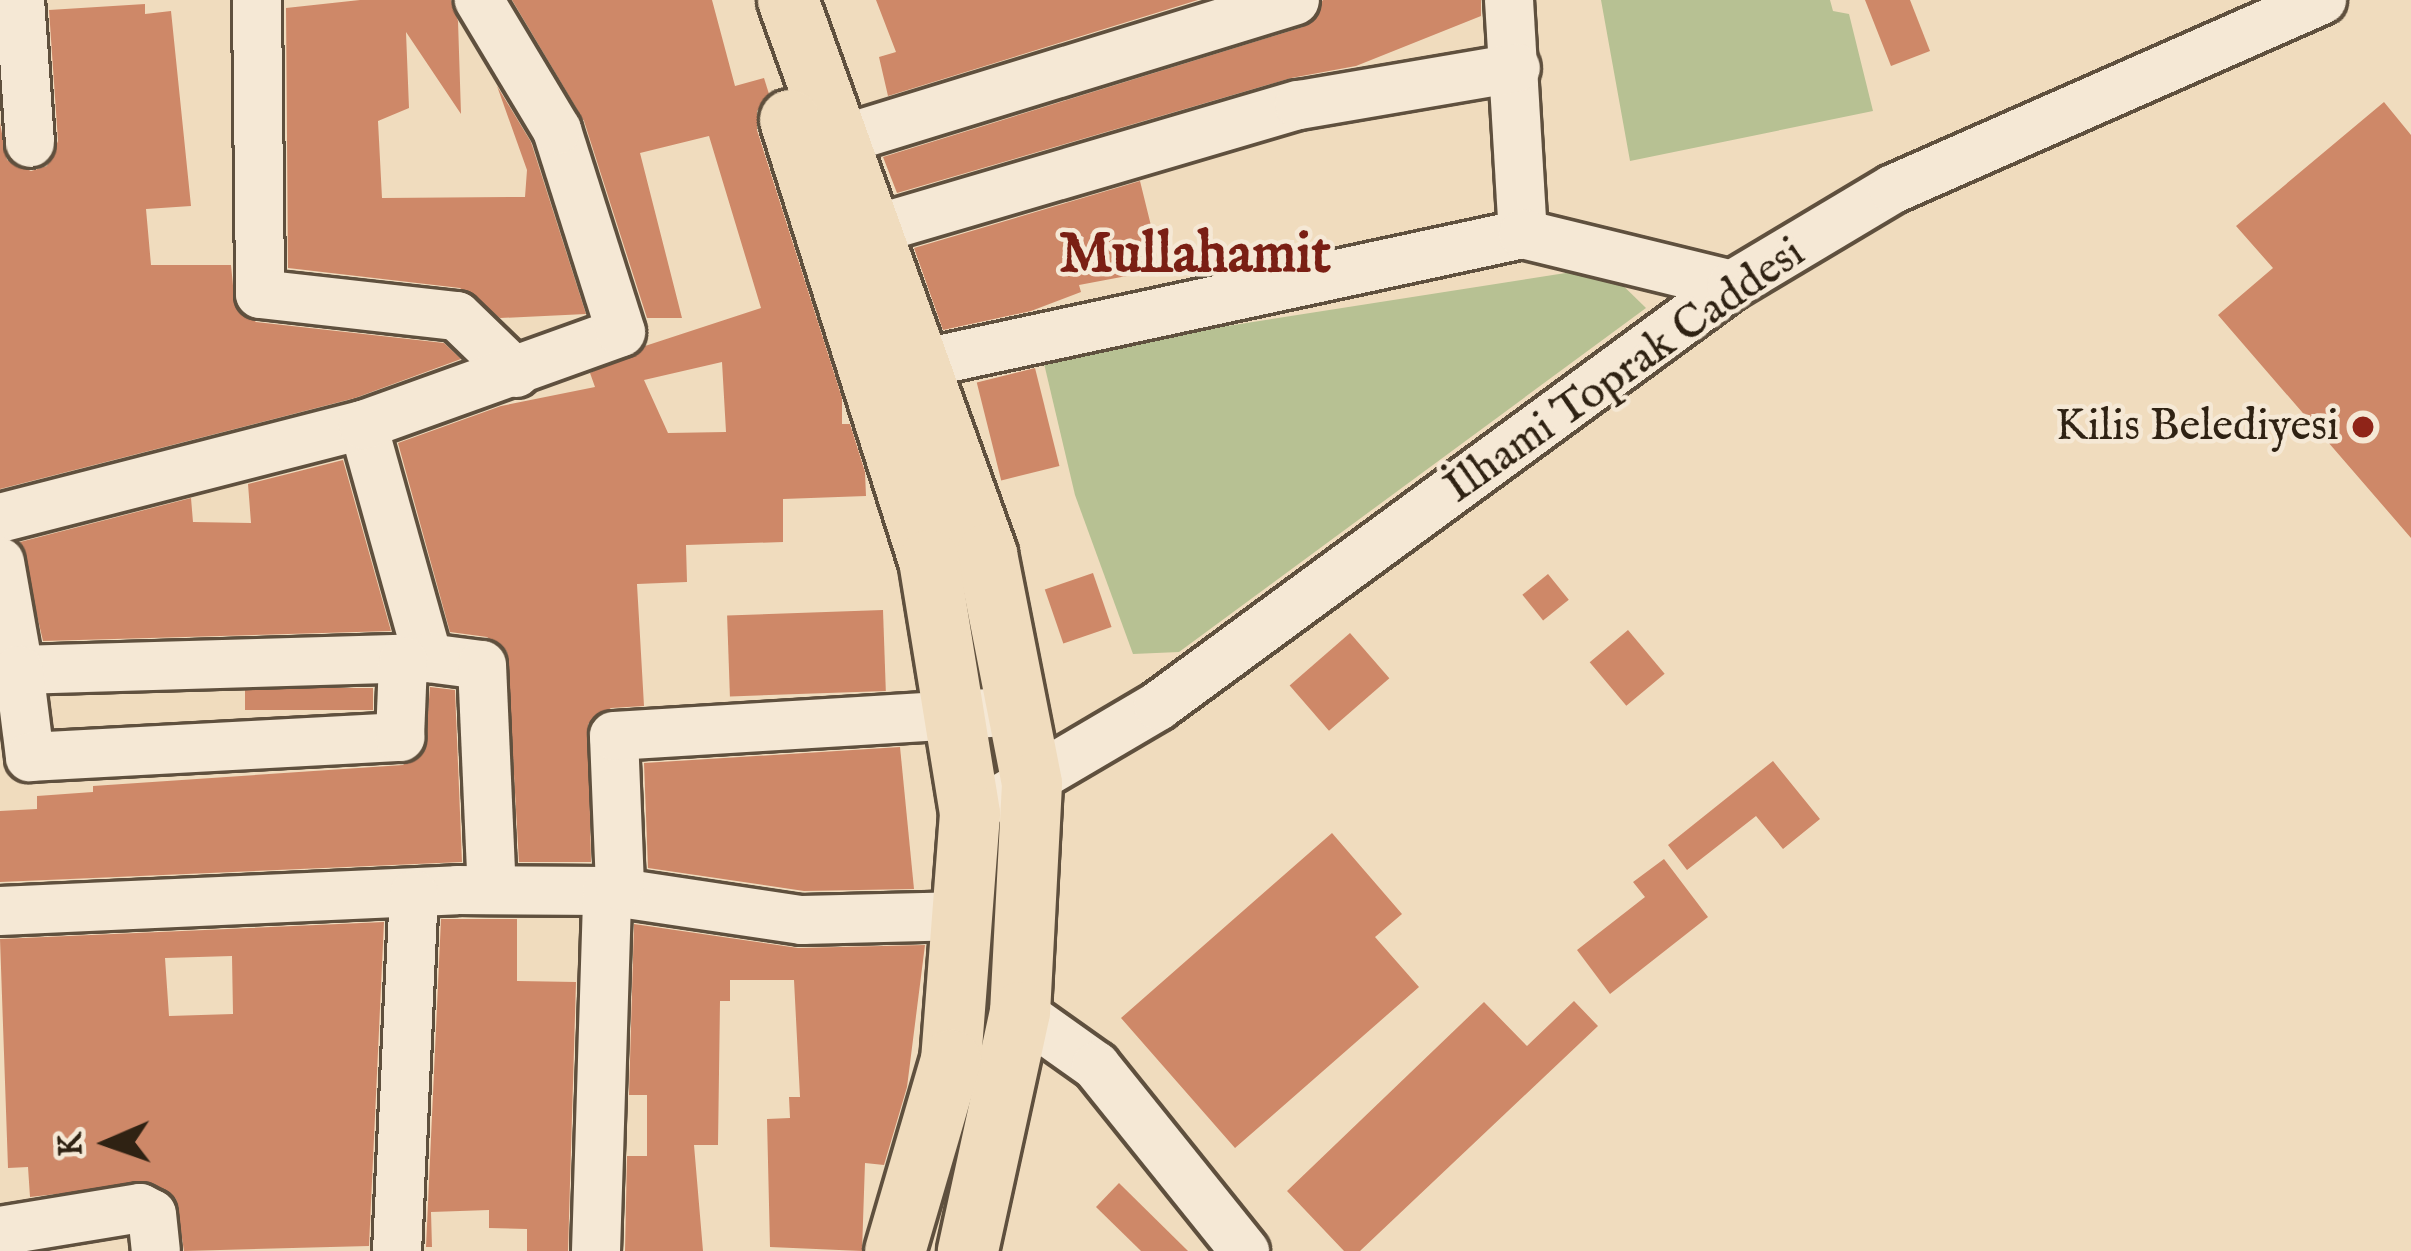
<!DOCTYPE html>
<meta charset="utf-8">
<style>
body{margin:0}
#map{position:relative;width:2411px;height:1251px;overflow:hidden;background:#f0dcbe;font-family:"IM FELL English",serif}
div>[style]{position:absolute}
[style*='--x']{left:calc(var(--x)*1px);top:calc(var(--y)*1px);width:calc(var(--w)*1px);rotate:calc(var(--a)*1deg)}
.green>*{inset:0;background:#b7c193}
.building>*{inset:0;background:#ce8868;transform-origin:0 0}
.roads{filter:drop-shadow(3px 0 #5f503e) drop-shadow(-3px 0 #5f503e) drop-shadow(0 3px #5f503e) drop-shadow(0 -3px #5f503e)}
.minor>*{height:48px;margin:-24px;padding:0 24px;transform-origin:24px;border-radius:24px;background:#f5e8d5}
.major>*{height:60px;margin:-30px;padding:0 30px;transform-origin:30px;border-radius:30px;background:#f0dcbe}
.dots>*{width:33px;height:33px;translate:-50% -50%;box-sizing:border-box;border:6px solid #f5e8d5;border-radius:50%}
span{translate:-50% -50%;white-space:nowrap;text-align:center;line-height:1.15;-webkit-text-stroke:9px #f5e8d5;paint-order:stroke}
.street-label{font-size:45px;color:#2f2213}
.poi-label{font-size:45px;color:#2f2213}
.right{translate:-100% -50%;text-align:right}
.district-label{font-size:57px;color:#7a1f14;font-weight:700}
.north{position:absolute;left:48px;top:1083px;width:120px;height:120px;-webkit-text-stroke:9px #f5e8d5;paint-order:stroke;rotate:268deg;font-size:33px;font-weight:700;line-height:48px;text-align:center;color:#2f2213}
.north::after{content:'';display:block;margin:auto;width:42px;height:54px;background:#2f2213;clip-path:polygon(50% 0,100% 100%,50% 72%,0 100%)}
</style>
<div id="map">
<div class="green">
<i style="clip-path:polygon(1601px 0,1830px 0,1833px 11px,1849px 14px,1873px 111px,1630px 161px)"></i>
<i style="clip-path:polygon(1604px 267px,1646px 308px,1179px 652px,1133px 654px,1075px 495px,1042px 355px)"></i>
</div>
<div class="building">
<i style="clip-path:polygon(360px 0,451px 0,458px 21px,461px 114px,406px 32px,409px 108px,378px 121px,382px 198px,525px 197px,527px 170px,497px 86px,531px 142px,586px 314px,500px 318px,460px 288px,288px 268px,286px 8px)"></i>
<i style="clip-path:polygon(evenodd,512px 0,712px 0,735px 86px,764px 78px,769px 94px,757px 111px,757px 130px,842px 398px,842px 424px,850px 424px,865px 472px,866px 496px,783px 499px,783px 542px,686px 545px,687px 582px,637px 584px,644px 706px,611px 708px,588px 724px,591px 862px,519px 862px,507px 652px,487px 637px,450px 632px,398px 443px,501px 406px,595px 387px,590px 373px,645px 346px,761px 308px,709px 136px,640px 153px,682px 318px,647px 318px,584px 121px,512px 0,722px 362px,726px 432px,668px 433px,644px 380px,722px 362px)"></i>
<i style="clip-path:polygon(876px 0,1198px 0,888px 96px,879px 57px,896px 52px)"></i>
<i style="clip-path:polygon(1323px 0,1481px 0,1481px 16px,1356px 66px,1291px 78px,897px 193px,883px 157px,1303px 27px)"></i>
<i style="clip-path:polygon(1865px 0,1910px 0,1930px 51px,1891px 66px)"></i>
<i style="clip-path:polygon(145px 4px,145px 14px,171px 11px,191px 206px,146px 209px,151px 265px,231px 265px,235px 306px,256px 322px,444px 343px,461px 359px,355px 398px,0 489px,0 123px,7px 160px,31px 171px,47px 166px,58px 141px,49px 10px)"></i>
<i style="clip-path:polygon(2384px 102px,2411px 135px,2411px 538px,2218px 315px,2273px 268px,2236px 226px)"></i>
<i style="clip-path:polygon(1140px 181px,1156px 246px,1144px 248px,1148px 272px,1079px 285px,1081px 292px,1031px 311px,943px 330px,914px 248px)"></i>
<i style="left:1035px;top:368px;width:101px;height:60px;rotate:76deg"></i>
<i style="clip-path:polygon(343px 460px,391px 631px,43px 641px,20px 542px,191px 498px,193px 522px,251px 523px,248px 484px)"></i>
<i style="left:1093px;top:573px;width:57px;height:51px;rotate:71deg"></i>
<i style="left:1548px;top:574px;width:33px;height:33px;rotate:51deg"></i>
<i style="left:883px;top:610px;width:81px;height:156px;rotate:88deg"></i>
<i style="left:1628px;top:630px;width:57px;height:50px;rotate:50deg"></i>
<i style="left:1350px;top:633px;width:60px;height:80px;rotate:49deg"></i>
<i style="clip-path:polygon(430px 687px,455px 690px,462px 862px,0 882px,0 811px,37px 809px,37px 796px,93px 792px,93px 786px,403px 765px,425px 750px)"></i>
<i style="left:373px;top:688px;width:22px;height:128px;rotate:90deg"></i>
<i style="clip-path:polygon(900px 747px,914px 889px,804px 891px,648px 868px,644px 763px)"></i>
<i style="clip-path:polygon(1773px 761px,1820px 819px,1783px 849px,1756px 816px,1687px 870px,1668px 845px)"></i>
<i style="clip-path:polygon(1332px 833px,1402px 914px,1375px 937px,1419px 987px,1235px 1148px,1121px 1018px)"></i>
<i style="clip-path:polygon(1664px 859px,1708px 917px,1610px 994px,1577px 950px,1645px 897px,1633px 882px)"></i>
<i style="clip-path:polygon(441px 919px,517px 919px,517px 981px,576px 982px,568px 1251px,527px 1251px,527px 1229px,489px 1228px,489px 1210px,431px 1212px,432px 1247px,426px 1247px)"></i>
<i style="clip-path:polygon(evenodd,384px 922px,369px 1246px,184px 1251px,176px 1199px,153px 1183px,30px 1197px,28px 1167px,8px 1168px,0 939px,384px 922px,232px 956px,233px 1014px,169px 1016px,165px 958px,232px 956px)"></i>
<i style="clip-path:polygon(634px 924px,798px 948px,925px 945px,907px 1087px,884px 1165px,865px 1163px,862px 1251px,770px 1247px,767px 1119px,790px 1118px,789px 1097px,800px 1097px,794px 980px,730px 980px,730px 1001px,720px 1001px,718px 1145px,694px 1145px,703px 1251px,625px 1251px,627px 1156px,647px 1156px,647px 1095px,629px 1095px)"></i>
<i style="clip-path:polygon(1574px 1001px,1598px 1026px,1360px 1251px,1344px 1251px,1287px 1191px,1484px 1002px,1527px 1046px)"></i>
<i style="clip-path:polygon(1119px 1183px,1188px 1251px,1141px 1251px,1096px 1207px)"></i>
</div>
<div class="roads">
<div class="minor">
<i style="--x:20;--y:0;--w:143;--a:86"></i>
<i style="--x:257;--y:0;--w:294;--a:89.4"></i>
<i style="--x:260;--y:294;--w:198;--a:6.4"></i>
<i style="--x:457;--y:316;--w:82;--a:44"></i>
<i style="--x:1509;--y:0;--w:234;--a:86.6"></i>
<i style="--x:838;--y:141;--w:478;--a:-17.1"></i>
<i style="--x:873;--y:230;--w:444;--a:-16.4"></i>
<i style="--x:1299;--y:105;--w:220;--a:-9.7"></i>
<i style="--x:920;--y:364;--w:617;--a:-12.17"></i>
<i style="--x:1523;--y:234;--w:215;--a:13.7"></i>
<i style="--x:363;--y:425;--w:242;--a:74.4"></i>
<i style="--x:0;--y:518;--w:375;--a:-14.4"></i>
<i style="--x:363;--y:425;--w:274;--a:-19.8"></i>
<i style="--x:621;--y:332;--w:212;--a:-107.6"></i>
<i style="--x:557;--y:130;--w:152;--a:-121"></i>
<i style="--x:0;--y:562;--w:110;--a:80"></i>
<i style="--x:19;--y:670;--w:409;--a:-1.7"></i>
<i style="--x:428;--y:658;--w:54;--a:7.4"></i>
<i style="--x:482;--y:665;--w:225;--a:87.5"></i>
<i style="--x:19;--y:670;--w:88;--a:82.8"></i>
<i style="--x:30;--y:757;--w:371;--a:-3.1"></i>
<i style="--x:400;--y:737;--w:76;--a:-87.7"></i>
<i style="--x:1002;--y:798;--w:181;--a:-30.5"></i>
<i style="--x:1158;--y:706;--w:712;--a:-36.26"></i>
<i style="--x:1732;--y:285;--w:187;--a:-30.8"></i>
<i style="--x:1893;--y:189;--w:469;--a:-23.8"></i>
<i style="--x:0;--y:911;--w:457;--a:-2.6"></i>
<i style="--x:457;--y:890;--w:150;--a:0.4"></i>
<i style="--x:607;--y:891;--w:197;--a:8.5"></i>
<i style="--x:802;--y:920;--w:163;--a:-1.4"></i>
<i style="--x:1020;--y:1012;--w:93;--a:35.4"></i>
<i style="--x:1096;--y:1066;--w:238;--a:51.2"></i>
<i style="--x:0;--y:1231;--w:142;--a:-9.3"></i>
<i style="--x:140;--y:1208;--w:13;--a:27"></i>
<i style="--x:152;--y:1214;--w:37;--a:84"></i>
<i style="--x:397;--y:1251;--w:357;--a:-87.3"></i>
<i style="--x:596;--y:1251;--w:360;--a:-88.2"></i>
<i style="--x:607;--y:891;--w:14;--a:-21"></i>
<i style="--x:620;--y:886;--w:150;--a:-92.3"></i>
<i style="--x:614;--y:736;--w:377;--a:-3.5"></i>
</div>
<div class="major">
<i style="--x:788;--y:0;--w:589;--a:70.24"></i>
<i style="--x:987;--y:554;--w:234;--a:78.9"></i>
<i style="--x:1032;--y:784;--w:228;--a:93"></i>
<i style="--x:1020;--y:1012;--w:245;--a:102.3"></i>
<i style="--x:790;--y:120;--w:461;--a:72.5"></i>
<i style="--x:929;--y:560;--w:257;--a:80.8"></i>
<i style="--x:970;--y:814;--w:247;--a:94.4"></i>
<i style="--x:951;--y:1060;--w:199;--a:106.3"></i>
</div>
</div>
<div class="dots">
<i style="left:2363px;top:427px;background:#8f2418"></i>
</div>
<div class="street-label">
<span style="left:1625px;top:371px;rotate:-35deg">İlhami Toprak Caddesi</span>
</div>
<div class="poi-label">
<span class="right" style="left:2339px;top:427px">Kilis Belediyesi</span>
</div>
<div class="district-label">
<span style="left:1195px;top:256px">Mullahamit</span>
</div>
<div class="north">K</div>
</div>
